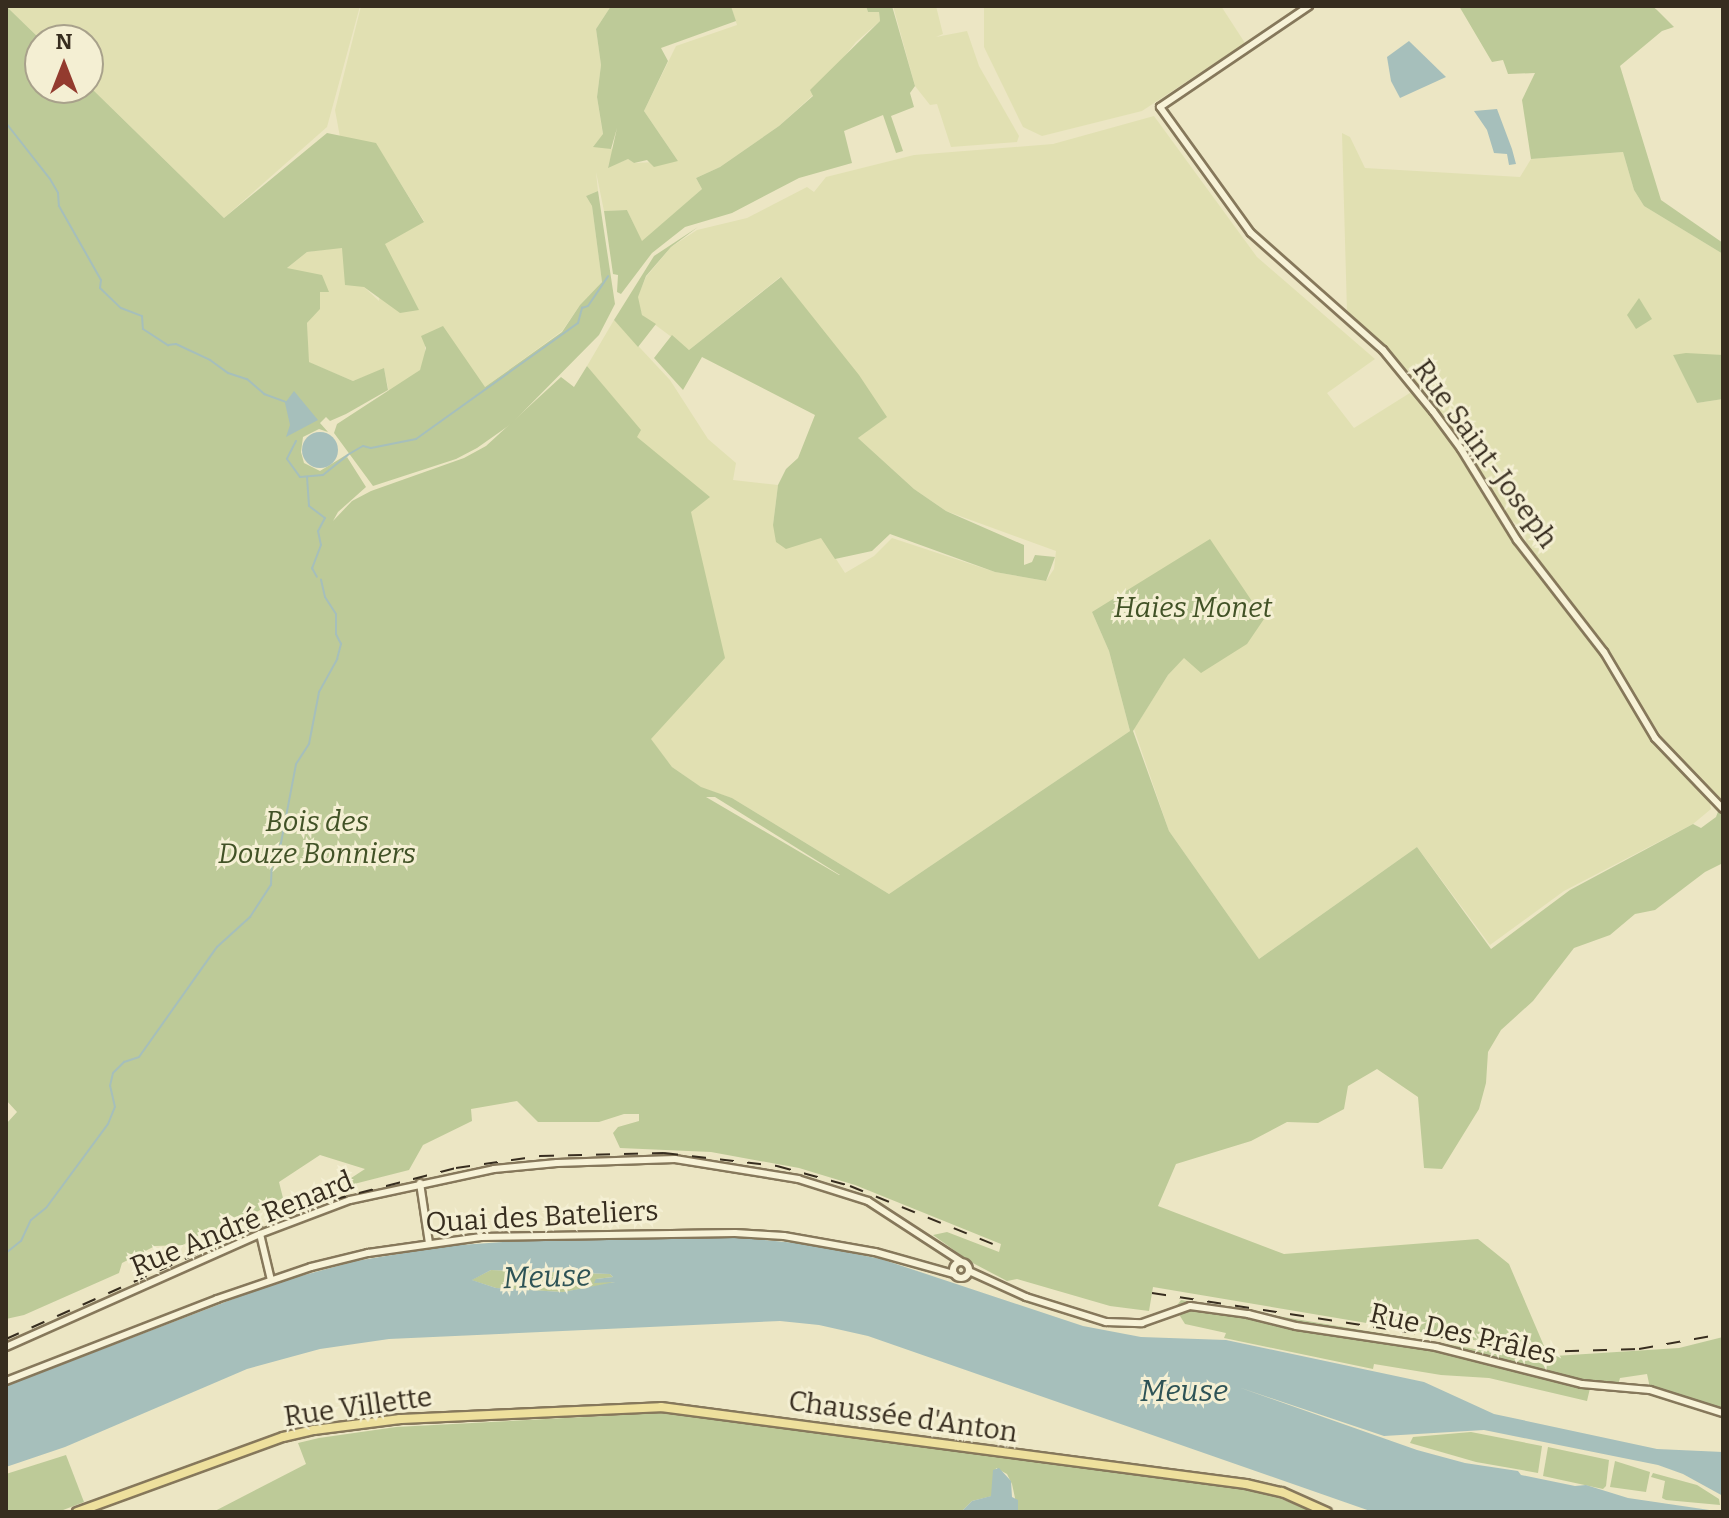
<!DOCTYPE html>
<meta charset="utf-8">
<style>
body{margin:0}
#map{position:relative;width:1729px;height:1518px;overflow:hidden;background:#ece6c4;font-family:Bitter,serif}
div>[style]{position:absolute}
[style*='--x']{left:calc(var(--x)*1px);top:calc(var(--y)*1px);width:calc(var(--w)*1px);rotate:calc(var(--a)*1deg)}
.farmland>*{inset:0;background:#e1e0b2}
.green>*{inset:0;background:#bdca98}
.water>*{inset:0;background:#a6bfbb}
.round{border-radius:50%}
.stream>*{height:2px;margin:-1px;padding:0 1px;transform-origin:1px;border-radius:1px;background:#a6bfbb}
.roads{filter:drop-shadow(2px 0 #86785b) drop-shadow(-2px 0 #86785b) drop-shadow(0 2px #86785b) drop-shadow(0 -2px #86785b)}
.tertiary>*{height:6px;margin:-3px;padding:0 3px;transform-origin:3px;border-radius:3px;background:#f7f2d7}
.tertiary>.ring{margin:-3px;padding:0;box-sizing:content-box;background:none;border:6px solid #f7f2d7;border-radius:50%}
.primary>*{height:8px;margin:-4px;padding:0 4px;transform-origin:4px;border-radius:4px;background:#eee09d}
.rail>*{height:2px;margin-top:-1px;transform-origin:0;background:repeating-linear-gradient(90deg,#372d1f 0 14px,transparent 0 28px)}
span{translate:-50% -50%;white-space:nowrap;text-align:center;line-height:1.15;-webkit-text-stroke:6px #f4efd3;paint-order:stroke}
.street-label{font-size:28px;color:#372d1f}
.park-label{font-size:28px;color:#415226;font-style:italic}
.water-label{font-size:30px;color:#2e5356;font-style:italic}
.frame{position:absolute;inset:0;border:8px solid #372d1f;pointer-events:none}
.north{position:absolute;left:24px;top:24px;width:80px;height:80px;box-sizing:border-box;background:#f4efd3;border:2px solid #a8a18b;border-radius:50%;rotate:0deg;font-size:22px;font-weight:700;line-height:32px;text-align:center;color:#372d1f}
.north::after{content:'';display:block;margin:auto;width:28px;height:36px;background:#933b2e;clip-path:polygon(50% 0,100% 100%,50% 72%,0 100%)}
</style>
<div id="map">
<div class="farmland">
<i style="clip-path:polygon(6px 6px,360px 6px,327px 127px,224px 218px,88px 85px,88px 40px,41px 40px)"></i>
<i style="clip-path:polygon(361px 6px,611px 6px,596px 29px,601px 65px,597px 97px,603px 135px,594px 146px,613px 149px,608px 167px,628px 159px,634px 163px,678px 161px,644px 111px,676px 46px,737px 25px,731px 6px,866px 6px,868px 12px,879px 12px,880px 21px,856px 42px,813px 95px,779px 126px,720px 167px,696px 178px,702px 189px,642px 242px,627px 210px,604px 211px,596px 172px,598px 191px,586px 196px,592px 206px,602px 282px,580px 305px,562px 331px,485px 387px,425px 341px,425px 360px,420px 370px,389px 392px,384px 369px,353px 381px,308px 362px,307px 323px,319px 309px,320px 291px,328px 292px,287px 268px,307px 252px,343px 247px,364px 287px,379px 301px,385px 243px,424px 221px,376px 144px,340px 137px,335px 110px)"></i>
<i style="clip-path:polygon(893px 6px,936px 6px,943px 34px,936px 37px,967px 31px,979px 66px,1019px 136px,1017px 142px,951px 147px,937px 104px,930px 105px,915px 86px)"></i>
<i style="clip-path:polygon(984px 6px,1221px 6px,1245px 43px,1142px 111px,1042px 136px,1023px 127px,984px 47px)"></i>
<i style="clip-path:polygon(1154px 116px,1257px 257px,1375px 359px,1327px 393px,1354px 428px,1413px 391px,1461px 455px,1511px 534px,1599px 651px,1649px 736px,1710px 803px,1711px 809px,1693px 824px,1564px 891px,1490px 945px,1417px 847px,1259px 959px,1169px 831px,1134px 729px,1168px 675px,1184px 657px,1247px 644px,1092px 612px,1109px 651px,1130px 731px,889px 894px,732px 798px,702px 788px,672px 767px,647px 735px,636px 437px,640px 430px,587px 366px,614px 320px,670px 380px,708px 439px,736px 463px,733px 480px,778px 485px,773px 525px,822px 537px,845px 573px,874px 556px,892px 538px,995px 572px,1046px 581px,1054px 569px,1056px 551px,946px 511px,914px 489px,858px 438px,886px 417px,780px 277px,689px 350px,642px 315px,637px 298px,646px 277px,671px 247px,697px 230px,747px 218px,807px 187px,814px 192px,826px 177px,914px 155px,1053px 144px)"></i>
<i style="clip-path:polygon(1342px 133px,1350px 137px,1365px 168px,1520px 177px,1531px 159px,1623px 152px,1634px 190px,1644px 206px,1723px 254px,1723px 355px,1673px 355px,1697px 403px,1723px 399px,1723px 803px,1720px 806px,1715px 795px,1670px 750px,1593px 631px,1526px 544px,1525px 531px,1509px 518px,1429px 397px,1392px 352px,1347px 312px)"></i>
</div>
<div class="green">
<i style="clip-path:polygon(evenodd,6px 6px,41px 40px,40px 88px,88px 88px,88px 85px,224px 218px,327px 133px,376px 143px,424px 222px,385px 244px,419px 310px,400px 313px,364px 287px,345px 285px,342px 248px,307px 252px,287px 268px,322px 275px,329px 292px,320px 292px,320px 309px,307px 323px,309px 362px,353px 381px,384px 368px,388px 390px,346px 414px,330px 421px,326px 417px,320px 423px,328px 432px,319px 429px,303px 437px,301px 452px,304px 463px,320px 471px,346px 455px,342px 460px,347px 457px,366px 487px,338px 512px,333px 521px,352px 501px,371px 491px,464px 458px,486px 446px,561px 377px,574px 387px,587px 366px,641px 430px,637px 437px,710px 497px,691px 512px,725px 658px,651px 739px,672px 767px,701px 787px,732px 798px,889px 894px,1130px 731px,1109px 651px,1092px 612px,1210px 539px,1264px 619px,1247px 644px,1201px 673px,1184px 658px,1168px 675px,1133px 731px,1169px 831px,1259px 959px,1417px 847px,1491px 949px,1570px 890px,1693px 824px,1701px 828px,1716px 817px,1720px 806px,1723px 809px,1723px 863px,1705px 872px,1655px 910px,1635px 914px,1610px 935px,1574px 948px,1533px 1001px,1501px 1030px,1488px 1052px,1486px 1083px,1479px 1109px,1442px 1169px,1424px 1168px,1418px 1097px,1377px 1069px,1348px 1086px,1344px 1109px,1318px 1123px,1287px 1122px,1251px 1141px,1176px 1164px,1158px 1206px,1284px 1254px,1478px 1239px,1509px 1264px,1544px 1346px,1507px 1345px,1426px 1333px,1153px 1287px,1149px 1311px,1110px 1306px,1017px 1279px,1007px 1281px,969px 1261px,933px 1235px,947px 1232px,999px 1252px,1001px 1244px,855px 1185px,799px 1168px,711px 1152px,620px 1148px,613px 1133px,618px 1127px,639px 1121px,639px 1114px,624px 1114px,599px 1122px,538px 1122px,517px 1101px,471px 1109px,472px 1121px,423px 1145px,409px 1170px,350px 1185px,345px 1182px,365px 1169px,320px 1155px,279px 1182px,283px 1198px,222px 1230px,204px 1232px,183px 1245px,155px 1246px,122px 1263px,119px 1273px,24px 1315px,6px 1319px,6px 1124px,17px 1112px,6px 1100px,6px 6px,706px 797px,715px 797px,840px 875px,839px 875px,706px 797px)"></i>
<i style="clip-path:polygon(611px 6px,731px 6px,736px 21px,661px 48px,668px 61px,644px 111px,678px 161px,654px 167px,647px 160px,634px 163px,628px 159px,608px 168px,617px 128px,611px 149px,593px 147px,603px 134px,597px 97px,601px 65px,596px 29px)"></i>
<i style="clip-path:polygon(866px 6px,892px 6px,915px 86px,910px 93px,914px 107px,891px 116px,903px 151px,896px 153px,883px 115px,844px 131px,852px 163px,799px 178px,732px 213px,685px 227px,652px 253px,621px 294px,617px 292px,618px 275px,613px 274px,604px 211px,627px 210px,642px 241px,702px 189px,696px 178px,720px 167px,779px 126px,813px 96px,810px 90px,880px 21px,879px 12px,868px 12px)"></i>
<i style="clip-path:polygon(1459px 6px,1652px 6px,1657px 10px,1674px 27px,1662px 31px,1620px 66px,1661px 200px,1723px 243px,1723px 254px,1644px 206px,1634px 190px,1623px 152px,1531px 159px,1522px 100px,1535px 73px,1508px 74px,1503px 60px,1492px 62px)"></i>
<i style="clip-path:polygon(598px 191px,615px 304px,599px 335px,511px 424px,477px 448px,456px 459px,373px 486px,334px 433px,337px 424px,420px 370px,426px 348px,421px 336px,443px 326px,485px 387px,562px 332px,580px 305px,602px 282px,592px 206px,586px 196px)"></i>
<i style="clip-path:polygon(698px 227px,671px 247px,646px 276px,638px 297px,642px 315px,656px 324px,638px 347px,614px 320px,654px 256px)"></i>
<i style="clip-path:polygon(781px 277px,859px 375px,887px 417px,858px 438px,914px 489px,946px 511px,1024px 545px,1024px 565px,1032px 562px,1035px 555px,1055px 557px,1046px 581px,995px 572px,890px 534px,872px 551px,835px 559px,821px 538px,786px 549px,776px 542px,773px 525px,778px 485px,786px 469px,798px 458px,815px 415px,702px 357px,683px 390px,654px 358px,672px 335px,689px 350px)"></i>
<i style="clip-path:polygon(1639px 298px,1652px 319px,1636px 329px,1627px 315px)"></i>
<i style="clip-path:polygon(1686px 353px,1723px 355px,1723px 399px,1697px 403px,1673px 355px)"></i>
<i style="clip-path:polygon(491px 1270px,610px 1274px,613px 1277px,596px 1279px,615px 1283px,563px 1292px,496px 1288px,471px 1280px)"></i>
<i style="clip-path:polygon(1181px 1300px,1475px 1349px,1539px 1357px,1679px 1348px,1723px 1337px,1723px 1408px,1696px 1400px,1693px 1403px,1650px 1388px,1647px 1374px,1620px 1378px,1618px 1385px,1591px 1384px,1587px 1401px,1489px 1378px,1441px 1375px,1374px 1364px,1373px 1369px,1224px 1338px,1226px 1333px,1185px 1324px,1175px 1308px)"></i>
<i style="clip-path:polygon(660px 1413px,1220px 1485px,1266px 1493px,1314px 1512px,1018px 1512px,1012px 1484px,1007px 1474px,996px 1468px,992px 1496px,972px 1501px,961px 1512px,213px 1512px,306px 1464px,298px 1443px,319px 1438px,396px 1427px)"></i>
<i style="clip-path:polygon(1471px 1432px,1542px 1446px,1538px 1473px,1476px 1462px,1410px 1443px,1413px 1437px)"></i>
<i style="clip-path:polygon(1548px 1447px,1609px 1460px,1606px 1486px,1603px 1489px,1543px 1476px)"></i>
<i style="clip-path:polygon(66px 1455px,84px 1502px,58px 1512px,6px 1512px,6px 1474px)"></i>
<i style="clip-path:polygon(1615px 1461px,1650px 1472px,1646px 1492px,1610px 1487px)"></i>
<i style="clip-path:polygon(1653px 1473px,1697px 1485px,1719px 1499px,1720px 1505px,1666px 1500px,1662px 1498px,1665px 1481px,1651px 1477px)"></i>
</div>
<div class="water">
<i style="clip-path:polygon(1409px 41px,1446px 77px,1400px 98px,1391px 81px,1387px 57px)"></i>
<i style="clip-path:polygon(1497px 109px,1512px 149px,1516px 164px,1509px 165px,1507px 154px,1494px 153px,1487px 130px,1474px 111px)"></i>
<i style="clip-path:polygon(294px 391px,318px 420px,286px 437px,290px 425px,285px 403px)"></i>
<i class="round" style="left:302px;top:432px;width:36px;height:36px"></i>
<i style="clip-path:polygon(evenodd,591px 1236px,734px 1237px,806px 1244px,881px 1259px,1083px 1326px,1141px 1337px,1226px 1340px,1424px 1382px,1494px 1414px,1657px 1449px,1723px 1452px,1723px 1496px,1683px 1474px,1658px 1465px,1484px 1430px,1384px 1436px,1238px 1387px,1417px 1450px,1465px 1463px,1518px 1471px,1521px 1475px,1575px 1486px,1586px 1485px,1628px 1498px,1723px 1512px,1373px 1512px,868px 1336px,819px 1325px,780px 1321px,389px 1339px,320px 1349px,247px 1369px,65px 1447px,6px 1467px,6px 1386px,275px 1283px,356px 1261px,446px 1246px,591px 1236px,491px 1270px,610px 1274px,613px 1277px,596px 1279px,594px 1283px,615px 1282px,563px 1292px,496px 1288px,472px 1280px,491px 1270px)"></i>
<i style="clip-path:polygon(999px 1468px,1011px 1481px,1012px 1497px,1018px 1500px,1018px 1512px,961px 1512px,972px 1501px,991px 1496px,993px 1470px)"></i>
</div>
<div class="stream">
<i style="--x:6;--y:123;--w:71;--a:51.8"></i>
<i style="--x:50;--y:179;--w:16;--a:60"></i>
<i style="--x:58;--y:193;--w:13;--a:86"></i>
<i style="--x:59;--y:206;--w:85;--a:60.4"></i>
<i style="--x:101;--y:280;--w:8;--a:97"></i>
<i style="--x:100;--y:288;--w:29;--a:44"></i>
<i style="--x:121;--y:308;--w:22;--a:21"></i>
<i style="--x:142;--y:316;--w:13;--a:86"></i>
<i style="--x:143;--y:329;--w:30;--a:33"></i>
<i style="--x:168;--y:345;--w:8;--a:-7"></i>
<i style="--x:176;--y:344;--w:38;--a:25"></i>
<i style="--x:210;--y:360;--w:22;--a:36"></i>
<i style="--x:228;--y:373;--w:20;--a:18"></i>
<i style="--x:247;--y:379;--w:23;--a:41"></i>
<i style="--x:264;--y:394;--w:23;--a:20"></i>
<i style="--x:296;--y:441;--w:20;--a:117"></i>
<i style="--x:287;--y:459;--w:22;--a:54"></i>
<i style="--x:300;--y:477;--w:23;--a:-5"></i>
<i style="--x:323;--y:475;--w:32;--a:-39"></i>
<i style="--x:349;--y:454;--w:16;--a:-30"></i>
<i style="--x:363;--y:446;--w:8;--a:14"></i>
<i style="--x:371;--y:448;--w:46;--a:-11.3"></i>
<i style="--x:416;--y:439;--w:199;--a:-35.6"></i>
<i style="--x:578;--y:323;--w:16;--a:-75"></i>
<i style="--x:582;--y:308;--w:6;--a:-18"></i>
<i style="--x:588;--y:306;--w:36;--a:-56"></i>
<i style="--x:307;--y:477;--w:29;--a:86"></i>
<i style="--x:309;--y:506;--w:20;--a:37"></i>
<i style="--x:325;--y:518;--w:15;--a:118"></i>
<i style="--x:318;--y:531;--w:14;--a:78"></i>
<i style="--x:321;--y:545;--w:25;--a:111"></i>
<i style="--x:312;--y:568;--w:10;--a:61"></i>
<i style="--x:6;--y:1253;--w:19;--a:-39"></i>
<i style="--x:21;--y:1241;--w:23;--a:-65"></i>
<i style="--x:31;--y:1220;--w:19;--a:-39"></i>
<i style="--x:46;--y:1208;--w:104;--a:-53.6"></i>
<i style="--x:108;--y:1124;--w:18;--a:-68"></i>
<i style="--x:115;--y:1107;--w:22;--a:-103"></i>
<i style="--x:110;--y:1086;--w:13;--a:-77"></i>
<i style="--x:113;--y:1073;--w:16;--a:-45"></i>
<i style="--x:124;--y:1062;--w:16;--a:-18"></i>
<i style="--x:139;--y:1057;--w:135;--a:-54.7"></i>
<i style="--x:217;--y:947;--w:45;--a:-42.3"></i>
<i style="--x:250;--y:917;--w:38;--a:-57"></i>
<i style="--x:271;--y:885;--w:24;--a:-88"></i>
<i style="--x:272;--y:861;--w:20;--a:-63"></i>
<i style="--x:281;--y:843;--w:80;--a:-79.2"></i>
<i style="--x:296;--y:764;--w:24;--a:-57"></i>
<i style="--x:309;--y:744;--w:53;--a:-79.1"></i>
<i style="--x:319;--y:692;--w:38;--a:-61"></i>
<i style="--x:337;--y:659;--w:16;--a:-75"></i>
<i style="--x:341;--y:644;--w:11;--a:-117"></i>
<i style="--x:336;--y:634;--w:20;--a:-90"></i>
<i style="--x:336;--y:614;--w:20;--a:-123"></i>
<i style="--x:325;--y:597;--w:18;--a:-103"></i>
</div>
<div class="roads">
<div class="tertiary">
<i style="--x:1309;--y:6;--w:180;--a:145.9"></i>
<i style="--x:1160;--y:107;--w:155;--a:54.2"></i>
<i style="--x:1251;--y:233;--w:176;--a:41.6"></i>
<i style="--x:1383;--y:350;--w:79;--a:50.7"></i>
<i style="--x:1433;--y:411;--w:47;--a:53.6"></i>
<i style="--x:1461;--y:449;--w:107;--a:58.4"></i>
<i style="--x:1517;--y:540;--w:142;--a:52.2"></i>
<i style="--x:1604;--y:652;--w:100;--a:59.3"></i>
<i style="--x:1655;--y:738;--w:98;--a:46.2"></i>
<i style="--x:420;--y:1183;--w:61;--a:81.5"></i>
<i style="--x:260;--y:1234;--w:47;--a:76.6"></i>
<i class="ring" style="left:953px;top:1262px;width:10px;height:10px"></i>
<i style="--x:969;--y:1271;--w:63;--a:24.5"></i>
<i style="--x:1026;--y:1297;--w:84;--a:17.4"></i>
<i style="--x:1106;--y:1322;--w:36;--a:2"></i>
<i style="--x:1142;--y:1323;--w:51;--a:-19.5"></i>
<i style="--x:1190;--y:1306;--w:59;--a:7.9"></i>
<i style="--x:1248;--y:1314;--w:49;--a:14"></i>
<i style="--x:1296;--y:1326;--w:142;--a:8.5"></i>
<i style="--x:1436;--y:1347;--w:151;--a:14.2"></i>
<i style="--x:1582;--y:1384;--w:68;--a:5"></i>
<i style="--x:1650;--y:1390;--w:77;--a:17.5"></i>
<i style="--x:6;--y:1347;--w:278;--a:-24"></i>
<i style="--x:260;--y:1234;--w:96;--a:-20.7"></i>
<i style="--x:350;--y:1200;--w:147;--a:-12.1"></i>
<i style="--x:494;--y:1169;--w:63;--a:-5.4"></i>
<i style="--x:557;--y:1163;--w:118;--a:-1.9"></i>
<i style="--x:675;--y:1159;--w:125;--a:9.2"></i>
<i style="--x:798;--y:1179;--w:73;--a:17.4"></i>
<i style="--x:868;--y:1201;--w:110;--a:33.1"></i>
<i style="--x:6;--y:1381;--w:226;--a:-21.2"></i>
<i style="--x:217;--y:1299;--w:99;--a:-18.8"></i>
<i style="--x:311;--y:1267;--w:59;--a:-13.8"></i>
<i style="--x:368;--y:1253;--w:114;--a:-8.1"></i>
<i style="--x:481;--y:1237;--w:254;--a:-0.9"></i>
<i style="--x:735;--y:1233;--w:49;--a:3.5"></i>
<i style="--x:784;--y:1236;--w:92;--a:10"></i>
<i style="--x:875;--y:1252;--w:82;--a:15.6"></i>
</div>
<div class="primary">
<i style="--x:77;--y:1512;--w:219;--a:-20"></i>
<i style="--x:283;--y:1437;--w:32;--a:-13"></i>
<i style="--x:314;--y:1430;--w:87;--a:-7.3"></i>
<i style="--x:400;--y:1419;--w:261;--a:-2.6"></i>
<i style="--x:661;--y:1407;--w:590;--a:7.5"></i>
<i style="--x:1246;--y:1484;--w:37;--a:13"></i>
<i style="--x:1282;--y:1492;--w:49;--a:24"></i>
</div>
</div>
<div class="rail">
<i style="--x:1152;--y:1293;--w:389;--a:8.7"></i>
<i style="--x:1537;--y:1352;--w:102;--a:-1.7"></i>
<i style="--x:1639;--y:1349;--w:85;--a:-10.1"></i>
<i style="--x:6;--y:1339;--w:267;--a:-24.1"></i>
<i style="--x:250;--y:1230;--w:87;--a:-20.1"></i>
<i style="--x:332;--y:1200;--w:128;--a:-14.5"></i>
<i style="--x:456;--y:1168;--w:85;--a:-8.1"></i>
<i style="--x:540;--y:1156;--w:124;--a:-1.4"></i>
<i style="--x:664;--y:1153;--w:114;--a:6.6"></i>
<i style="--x:777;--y:1166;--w:76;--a:15.3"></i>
<i style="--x:850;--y:1186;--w:167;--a:22.1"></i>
</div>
<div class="street-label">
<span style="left:1485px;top:454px;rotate:54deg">Rue Saint-Joseph</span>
<span style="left:542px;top:1217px;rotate:-3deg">Quai des Bateliers</span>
<span style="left:242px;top:1224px;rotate:-22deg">Rue André Renard</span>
<span style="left:1463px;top:1334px;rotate:13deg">Rue Des Prâles</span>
<span style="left:358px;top:1407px;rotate:-8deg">Rue Villette</span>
<span style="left:903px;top:1417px;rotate:8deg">Chaussée d'Anton</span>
</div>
<div class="park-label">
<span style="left:1193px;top:608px">Haies Monet</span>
<span style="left:317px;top:838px">Bois des<br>Douze Bonniers</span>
</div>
<div class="water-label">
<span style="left:547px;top:1277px;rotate:-2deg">Meuse</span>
<span style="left:1184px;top:1391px">Meuse</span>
</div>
<div class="frame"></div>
<div class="north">N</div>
</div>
